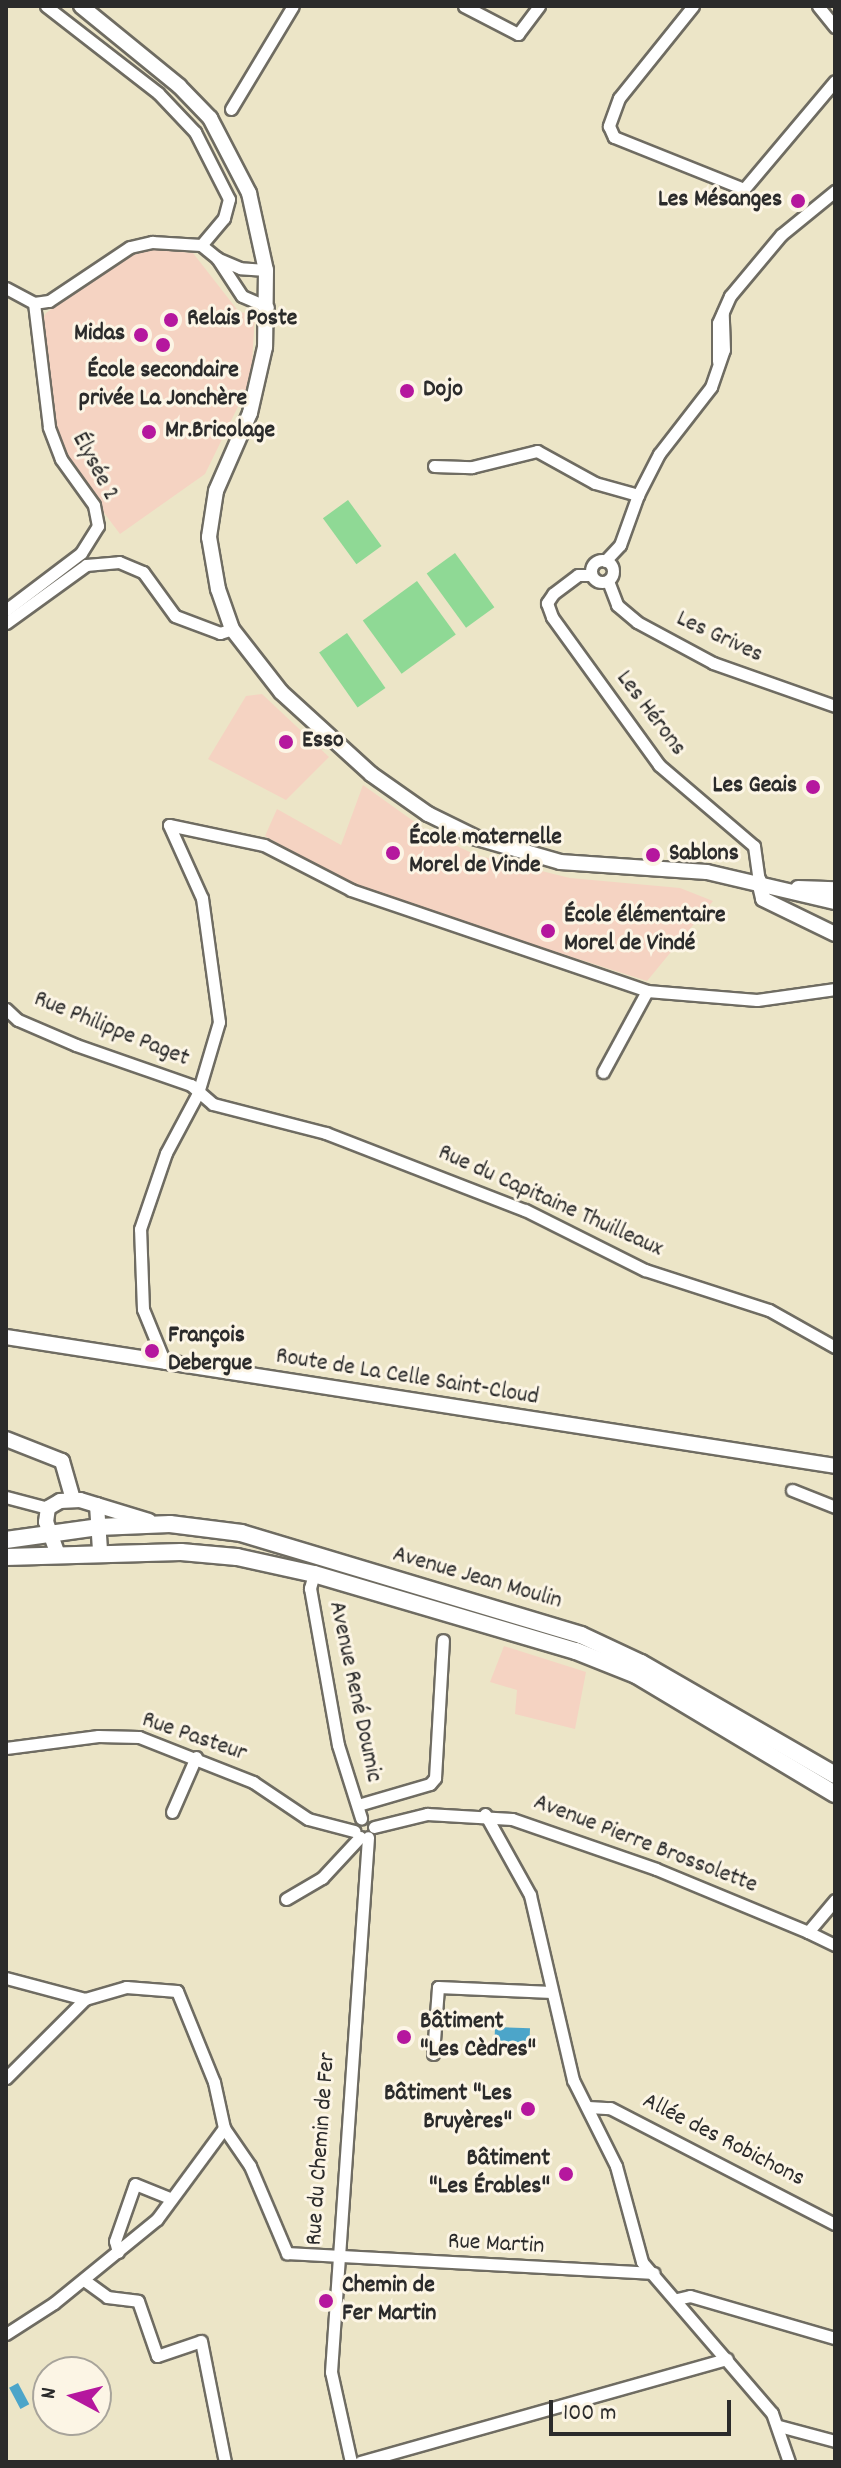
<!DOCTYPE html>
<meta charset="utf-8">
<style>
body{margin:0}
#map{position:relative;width:841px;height:2468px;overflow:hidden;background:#ece5c7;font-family:Dekko,sans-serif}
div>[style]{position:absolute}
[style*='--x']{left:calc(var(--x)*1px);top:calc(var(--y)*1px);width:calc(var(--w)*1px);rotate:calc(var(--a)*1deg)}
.built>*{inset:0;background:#f5d3c2}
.green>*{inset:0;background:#8fd995;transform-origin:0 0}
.water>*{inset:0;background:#4ca5c9;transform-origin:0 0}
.roads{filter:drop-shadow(2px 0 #6f6c62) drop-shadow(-2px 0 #6f6c62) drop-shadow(0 2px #6f6c62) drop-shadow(0 -2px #6f6c62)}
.minor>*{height:11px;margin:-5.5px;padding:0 5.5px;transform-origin:5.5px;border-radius:5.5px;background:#fff}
.minor>.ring{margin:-5.5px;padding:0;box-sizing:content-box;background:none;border:11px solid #fff;border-radius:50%}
.tertiary>*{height:14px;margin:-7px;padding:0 7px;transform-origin:7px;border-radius:7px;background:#fff}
.secondary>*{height:16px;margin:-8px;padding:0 8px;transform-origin:8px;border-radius:8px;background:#fff}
.dots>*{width:22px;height:22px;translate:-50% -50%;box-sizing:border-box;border:4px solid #fcf5e5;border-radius:50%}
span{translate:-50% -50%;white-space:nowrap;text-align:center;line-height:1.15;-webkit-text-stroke:6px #fcf5e5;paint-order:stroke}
.poi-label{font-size:24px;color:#2b2b2b;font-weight:700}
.right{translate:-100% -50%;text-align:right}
.left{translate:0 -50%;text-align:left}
.street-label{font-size:24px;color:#2b2b2b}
.frame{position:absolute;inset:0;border:8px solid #2b2b2b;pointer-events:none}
.north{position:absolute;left:32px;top:2356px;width:80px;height:80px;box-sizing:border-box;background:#fcf5e5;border:2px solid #a8a49b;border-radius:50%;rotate:277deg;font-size:22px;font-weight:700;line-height:32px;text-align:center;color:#2b2b2b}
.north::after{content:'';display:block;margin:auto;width:28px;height:36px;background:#b5179e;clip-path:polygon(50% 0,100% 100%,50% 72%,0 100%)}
.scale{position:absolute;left:549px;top:2400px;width:182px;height:36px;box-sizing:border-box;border:4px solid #2b2b2b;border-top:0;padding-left:10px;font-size:24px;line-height:28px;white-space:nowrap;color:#2b2b2b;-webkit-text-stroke:6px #fcf5e5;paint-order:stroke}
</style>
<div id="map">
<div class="built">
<i style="clip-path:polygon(150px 249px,193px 253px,239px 312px,255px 314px,251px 380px,205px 474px,120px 534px,62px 457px,51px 423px,38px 328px,46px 313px,123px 259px)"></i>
<i style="clip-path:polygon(262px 694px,329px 757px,286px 800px,208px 759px,246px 696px)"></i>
<i style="clip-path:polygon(363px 785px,430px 833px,476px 855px,570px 878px,680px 888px,713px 901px,647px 981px,359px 889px,265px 836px,277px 809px,341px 845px)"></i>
<i style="clip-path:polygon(504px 1646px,586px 1672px,575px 1729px,515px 1714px,517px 1690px,490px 1682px)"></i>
</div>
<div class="green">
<i style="left:348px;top:500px;width:57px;height:31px;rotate:54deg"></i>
<i style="left:455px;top:553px;width:67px;height:35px;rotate:54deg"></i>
<i style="left:417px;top:581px;width:66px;height:67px;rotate:54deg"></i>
<i style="left:347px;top:633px;width:67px;height:34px;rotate:55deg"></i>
</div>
<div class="water">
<i style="left:495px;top:2027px;width:35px;height:16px;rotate:2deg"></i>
<i style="left:18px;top:2383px;width:24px;height:10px;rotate:62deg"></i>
</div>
<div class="roads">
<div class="minor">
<i style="--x:46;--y:6;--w:142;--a:37.8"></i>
<i style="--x:158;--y:93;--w:54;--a:46.5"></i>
<i style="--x:195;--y:132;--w:75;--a:63.1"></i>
<i style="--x:229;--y:199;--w:20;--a:105"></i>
<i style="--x:224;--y:218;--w:35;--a:130"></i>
<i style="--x:464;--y:6;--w:61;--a:27.4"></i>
<i style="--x:518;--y:34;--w:35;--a:-53"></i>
<i style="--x:693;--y:6;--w:118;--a:128.8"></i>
<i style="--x:619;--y:98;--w:30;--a:110"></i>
<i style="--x:609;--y:126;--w:12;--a:66"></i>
<i style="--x:614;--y:137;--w:140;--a:21.8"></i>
<i style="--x:744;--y:189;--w:141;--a:-49.9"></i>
<i style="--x:818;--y:6;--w:27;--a:51"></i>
<i style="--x:231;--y:109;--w:120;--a:-59"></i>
<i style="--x:266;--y:270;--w:26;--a:-176"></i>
<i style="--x:240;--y:268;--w:25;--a:-157"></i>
<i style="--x:217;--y:258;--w:45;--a:56.7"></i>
<i style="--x:242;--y:296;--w:28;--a:23"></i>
<i style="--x:6;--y:288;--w:32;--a:28"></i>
<i style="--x:34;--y:303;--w:15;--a:-8"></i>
<i style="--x:49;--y:301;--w:97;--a:-33.7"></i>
<i style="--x:130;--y:247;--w:23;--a:-13"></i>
<i style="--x:152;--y:242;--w:49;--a:3.5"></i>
<i style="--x:201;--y:245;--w:21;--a:39"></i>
<i style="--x:718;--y:361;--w:38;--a:-90"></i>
<i style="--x:718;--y:323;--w:30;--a:-66"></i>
<i style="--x:730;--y:296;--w:80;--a:-50.1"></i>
<i style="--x:781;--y:235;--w:70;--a:-39.2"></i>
<i style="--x:434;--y:466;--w:38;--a:2"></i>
<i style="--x:472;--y:467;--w:67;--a:-13.8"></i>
<i style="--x:537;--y:451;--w:66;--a:28.9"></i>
<i style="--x:595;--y:483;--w:45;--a:15.6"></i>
<i class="ring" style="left:591px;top:560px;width:11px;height:11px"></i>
<i style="--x:605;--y:561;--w:22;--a:-47"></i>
<i style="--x:620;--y:545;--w:53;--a:-70.2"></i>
<i style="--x:638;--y:495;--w:46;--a:-62.9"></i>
<i style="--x:659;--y:454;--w:85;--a:-52.2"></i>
<i style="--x:711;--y:387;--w:39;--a:-71"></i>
<i style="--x:724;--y:350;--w:37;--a:-92"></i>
<i style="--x:591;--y:575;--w:13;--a:180"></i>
<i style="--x:578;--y:575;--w:31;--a:143"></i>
<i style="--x:553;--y:594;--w:11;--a:124"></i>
<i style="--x:547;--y:603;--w:15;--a:70"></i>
<i style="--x:552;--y:617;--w:183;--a:54.1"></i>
<i style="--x:659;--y:765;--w:125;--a:40.5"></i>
<i style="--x:754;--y:846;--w:35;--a:82"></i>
<i style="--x:608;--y:581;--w:26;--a:69"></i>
<i style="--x:617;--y:605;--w:26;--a:40"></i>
<i style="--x:637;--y:622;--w:86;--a:28.3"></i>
<i style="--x:713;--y:663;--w:129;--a:19.4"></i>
<i style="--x:6;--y:610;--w:94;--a:-37.2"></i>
<i style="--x:81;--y:553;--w:32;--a:-58"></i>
<i style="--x:98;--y:526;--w:21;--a:-101"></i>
<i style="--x:94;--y:505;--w:57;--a:-125.7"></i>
<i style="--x:61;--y:459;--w:34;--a:-111"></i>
<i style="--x:49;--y:427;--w:125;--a:-96.9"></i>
<i style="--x:6;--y:623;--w:99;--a:-35.9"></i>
<i style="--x:86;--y:565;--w:33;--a:-5"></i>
<i style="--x:119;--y:562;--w:26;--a:23"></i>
<i style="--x:143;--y:572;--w:54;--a:54"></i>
<i style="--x:175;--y:616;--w:48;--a:20.7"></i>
<i style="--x:220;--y:633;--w:13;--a:-18"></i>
<i style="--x:169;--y:825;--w:97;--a:11.9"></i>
<i style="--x:264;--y:845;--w:98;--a:27.3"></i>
<i style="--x:351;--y:890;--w:313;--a:18.8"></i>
<i style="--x:647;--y:991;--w:110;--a:4.7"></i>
<i style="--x:757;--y:1000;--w:79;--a:-8"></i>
<i style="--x:169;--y:825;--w:80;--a:65.7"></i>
<i style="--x:202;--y:898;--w:125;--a:82.2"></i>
<i style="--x:219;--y:1022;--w:74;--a:106.5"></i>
<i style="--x:6;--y:1009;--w:16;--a:43"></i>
<i style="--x:18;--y:1020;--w:63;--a:23.3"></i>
<i style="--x:76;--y:1045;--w:122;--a:19.2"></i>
<i style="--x:191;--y:1085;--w:29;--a:41"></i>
<i style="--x:213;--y:1104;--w:117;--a:14.4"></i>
<i style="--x:326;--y:1133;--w:213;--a:21.2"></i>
<i style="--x:525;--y:1210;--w:134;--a:26.6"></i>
<i style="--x:645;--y:1270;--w:130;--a:17.9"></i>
<i style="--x:769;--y:1310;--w:76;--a:29.3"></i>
<i style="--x:603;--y:1072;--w:92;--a:-61.5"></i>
<i style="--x:165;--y:1363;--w:58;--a:-112.2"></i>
<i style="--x:143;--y:1309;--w:80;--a:-92.1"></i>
<i style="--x:140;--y:1229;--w:80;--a:-71.1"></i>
<i style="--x:166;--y:1153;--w:68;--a:-61.9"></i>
<i style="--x:792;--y:1490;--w:46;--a:21.6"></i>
<i style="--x:6;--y:1497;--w:43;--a:14.7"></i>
<i style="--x:314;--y:1574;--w:15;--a:106"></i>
<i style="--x:310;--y:1588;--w:159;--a:79.9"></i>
<i style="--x:338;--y:1745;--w:77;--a:72.5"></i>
<i style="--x:6;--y:1748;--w:93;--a:-7.4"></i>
<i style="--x:98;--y:1736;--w:41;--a:1.4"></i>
<i style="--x:139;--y:1737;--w:123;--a:21.5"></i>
<i style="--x:253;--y:1782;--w:66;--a:33.9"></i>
<i style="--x:308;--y:1819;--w:48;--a:14.6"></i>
<i style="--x:358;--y:1805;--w:75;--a:-16.3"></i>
<i style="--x:430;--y:1784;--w:8;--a:-50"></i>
<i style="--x:435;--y:1778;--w:138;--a:-86.7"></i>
<i style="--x:172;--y:1812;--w:60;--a:-66.4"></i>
<i style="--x:485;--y:1814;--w:93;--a:60.9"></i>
<i style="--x:530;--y:1895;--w:190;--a:76.9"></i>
<i style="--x:573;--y:2080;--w:96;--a:63.4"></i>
<i style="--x:616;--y:2166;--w:99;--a:74.8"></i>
<i style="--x:642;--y:2262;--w:199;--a:49.3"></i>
<i style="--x:772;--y:2413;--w:52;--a:70.9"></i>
<i style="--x:374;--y:1827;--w:55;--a:-13.8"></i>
<i style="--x:427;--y:1814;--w:85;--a:3.4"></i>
<i style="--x:512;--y:1819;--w:152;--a:19.1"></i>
<i style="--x:656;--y:1869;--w:165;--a:22.5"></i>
<i style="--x:808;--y:1932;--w:42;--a:-49.8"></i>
<i style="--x:286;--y:1899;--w:42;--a:-30.3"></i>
<i style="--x:322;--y:1878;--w:56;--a:-47.2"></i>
<i style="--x:808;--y:1932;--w:30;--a:26"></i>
<i style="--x:6;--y:1978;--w:82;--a:14.9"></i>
<i style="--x:433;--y:2054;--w:67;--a:-85.7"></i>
<i style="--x:438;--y:1987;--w:114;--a:2.5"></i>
<i style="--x:6;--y:2078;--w:112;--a:-45"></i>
<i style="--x:85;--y:1999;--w:43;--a:-16.3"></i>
<i style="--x:126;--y:1987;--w:51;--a:4.5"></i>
<i style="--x:177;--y:1991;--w:98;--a:67.9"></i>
<i style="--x:214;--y:2082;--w:47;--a:77.7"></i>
<i style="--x:224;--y:2128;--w:46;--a:55.6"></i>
<i style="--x:250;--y:2166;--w:95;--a:67"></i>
<i style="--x:287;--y:2253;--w:367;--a:3.1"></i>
<i style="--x:588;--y:2107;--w:22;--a:3"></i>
<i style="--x:610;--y:2108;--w:253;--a:27.3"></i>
<i style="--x:118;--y:2252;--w:11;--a:-105"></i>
<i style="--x:115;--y:2241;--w:60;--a:-70.7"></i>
<i style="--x:135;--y:2184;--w:38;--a:22"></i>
<i style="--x:84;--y:2280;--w:29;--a:36"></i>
<i style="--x:107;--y:2297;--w:31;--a:7"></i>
<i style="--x:138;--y:2301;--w:58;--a:70.9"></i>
<i style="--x:157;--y:2356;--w:46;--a:-18.8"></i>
<i style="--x:201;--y:2341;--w:123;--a:78.8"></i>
<i style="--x:677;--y:2299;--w:13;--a:-13"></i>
<i style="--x:690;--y:2296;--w:151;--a:16.2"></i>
<i style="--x:6;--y:2334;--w:57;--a:-32.9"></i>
<i style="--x:54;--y:2303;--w:133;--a:-39.2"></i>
<i style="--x:157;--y:2219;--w:113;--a:-53.6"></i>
<i style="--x:779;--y:2426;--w:58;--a:15"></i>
<i style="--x:351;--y:2462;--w:92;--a:-102.5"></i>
<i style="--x:331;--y:2372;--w:536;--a:-86.04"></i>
<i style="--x:360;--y:2462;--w:381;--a:-15.7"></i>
</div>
<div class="tertiary">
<i style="--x:81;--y:6;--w:127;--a:39.2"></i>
<i style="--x:179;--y:86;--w:45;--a:45.9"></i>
<i style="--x:210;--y:118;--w:85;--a:62.5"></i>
<i style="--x:249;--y:193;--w:79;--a:77.6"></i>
<i style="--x:266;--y:270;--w:77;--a:90.7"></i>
<i style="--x:265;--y:347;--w:68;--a:102.8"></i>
<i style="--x:250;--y:413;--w:85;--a:113.6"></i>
<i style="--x:216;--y:491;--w:47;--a:98.7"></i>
<i style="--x:209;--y:537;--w:53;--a:80.2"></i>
<i style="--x:218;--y:589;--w:42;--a:70.7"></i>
<i style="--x:232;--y:629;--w:80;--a:52.1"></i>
<i style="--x:281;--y:692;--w:122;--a:42.3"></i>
<i style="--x:371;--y:774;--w:70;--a:35.1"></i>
<i style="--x:428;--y:814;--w:55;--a:26.1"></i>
<i style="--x:477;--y:838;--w:86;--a:16.1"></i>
<i style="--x:560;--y:862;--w:147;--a:3.9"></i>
<i style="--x:707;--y:872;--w:131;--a:13.2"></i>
<i style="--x:759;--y:881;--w:18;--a:77"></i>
<i style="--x:763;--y:899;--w:80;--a:25.9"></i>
<i style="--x:798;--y:888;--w:37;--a:2"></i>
<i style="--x:6;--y:1337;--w:839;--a:8.84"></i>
<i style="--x:6;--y:1439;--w:60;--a:21.4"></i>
<i style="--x:62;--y:1461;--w:40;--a:74"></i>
<i style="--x:97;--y:1505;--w:45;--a:86.2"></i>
<i style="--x:57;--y:1552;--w:32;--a:-110"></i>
<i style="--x:46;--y:1522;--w:14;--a:-82"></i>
<i style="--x:48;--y:1508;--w:14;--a:-30"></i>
<i style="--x:60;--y:1501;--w:20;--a:-3"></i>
<i style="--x:80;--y:1500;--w:72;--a:16.9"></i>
</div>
<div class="secondary">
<i style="--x:6;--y:1540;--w:93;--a:-8"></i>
<i style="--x:98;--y:1527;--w:72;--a:-2.4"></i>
<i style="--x:170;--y:1524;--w:72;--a:7.2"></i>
<i style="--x:241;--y:1533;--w:355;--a:16.7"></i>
<i style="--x:581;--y:1635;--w:66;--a:25"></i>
<i style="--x:641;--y:1663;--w:224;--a:30"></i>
<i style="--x:6;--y:1557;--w:175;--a:-1.6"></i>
<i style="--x:181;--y:1552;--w:56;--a:5.1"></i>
<i style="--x:237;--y:1557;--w:79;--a:12.4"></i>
<i style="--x:314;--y:1574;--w:273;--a:16.4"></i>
<i style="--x:576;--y:1651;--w:65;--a:21.8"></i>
<i style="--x:636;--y:1675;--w:232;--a:30.9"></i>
</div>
</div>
<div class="dots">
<i style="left:798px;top:201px;background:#b5179e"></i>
<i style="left:171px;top:320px;background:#b5179e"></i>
<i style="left:141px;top:335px;background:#b5179e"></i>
<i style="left:163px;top:345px;background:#b5179e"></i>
<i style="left:407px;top:391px;background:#b5179e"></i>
<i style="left:149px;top:432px;background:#b5179e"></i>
<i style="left:286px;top:742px;background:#b5179e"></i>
<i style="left:813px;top:787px;background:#b5179e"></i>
<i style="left:393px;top:853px;background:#b5179e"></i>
<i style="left:653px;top:855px;background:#b5179e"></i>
<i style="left:548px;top:931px;background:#b5179e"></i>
<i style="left:152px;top:1351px;background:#b5179e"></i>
<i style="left:404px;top:2037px;background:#b5179e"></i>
<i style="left:528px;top:2109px;background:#b5179e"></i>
<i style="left:566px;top:2174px;background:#b5179e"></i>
<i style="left:326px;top:2301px;background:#b5179e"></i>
</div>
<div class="poi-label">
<span class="right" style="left:782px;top:201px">Les Mésanges</span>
<span class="left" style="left:187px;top:320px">Relais Poste</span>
<span class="right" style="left:125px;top:335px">Midas</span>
<span style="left:163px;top:386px">École secondaire<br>privée La Jonchère</span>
<span class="left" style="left:423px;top:391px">Dojo</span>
<span class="left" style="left:165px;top:432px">Mr.Bricolage</span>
<span class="left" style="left:302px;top:742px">Esso</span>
<span class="right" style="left:797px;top:787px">Les Geais</span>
<span class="left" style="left:409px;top:853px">École maternelle<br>Morel de Vinde</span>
<span class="left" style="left:669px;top:855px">Sablons</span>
<span class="left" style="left:564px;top:931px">École élémentaire<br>Morel de Vindé</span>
<span class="left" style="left:168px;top:1351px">François<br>Debergue</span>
<span class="left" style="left:420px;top:2037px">Bâtiment<br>"Les Cèdres"</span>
<span class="right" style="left:512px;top:2109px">Bâtiment "Les<br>Bruyères"</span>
<span class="right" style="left:550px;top:2174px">Bâtiment<br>"Les Érables"</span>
<span class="left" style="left:342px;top:2301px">Chemin de<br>Fer Martin</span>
</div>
<div class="street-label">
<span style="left:94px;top:467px;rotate:62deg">Élysée 2</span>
<span style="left:719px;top:638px;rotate:25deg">Les Grives</span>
<span style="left:650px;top:714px;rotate:53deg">Les Hérons</span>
<span style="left:111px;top:1030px;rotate:22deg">Rue Philippe Paget</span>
<span style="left:550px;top:1202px;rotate:24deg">Rue du Capitaine Thuilleaux</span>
<span style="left:407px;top:1378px;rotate:9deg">Route de La Celle Saint-Cloud</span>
<span style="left:477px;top:1579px;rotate:16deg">Avenue Jean Moulin</span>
<span style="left:354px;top:1692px;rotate:78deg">Avenue René Doumic</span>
<span style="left:194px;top:1738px;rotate:19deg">Rue Pasteur</span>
<span style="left:645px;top:1845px;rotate:21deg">Avenue Pierre Brossolette</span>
<span style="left:723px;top:2141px;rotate:27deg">Allée des Robichons</span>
<span style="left:322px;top:2149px;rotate:-86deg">Rue du Chemin de Fer</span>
<span style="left:496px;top:2245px;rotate:3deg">Rue Martin</span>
</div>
<div class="frame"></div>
<div class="north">N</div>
<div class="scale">100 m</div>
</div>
